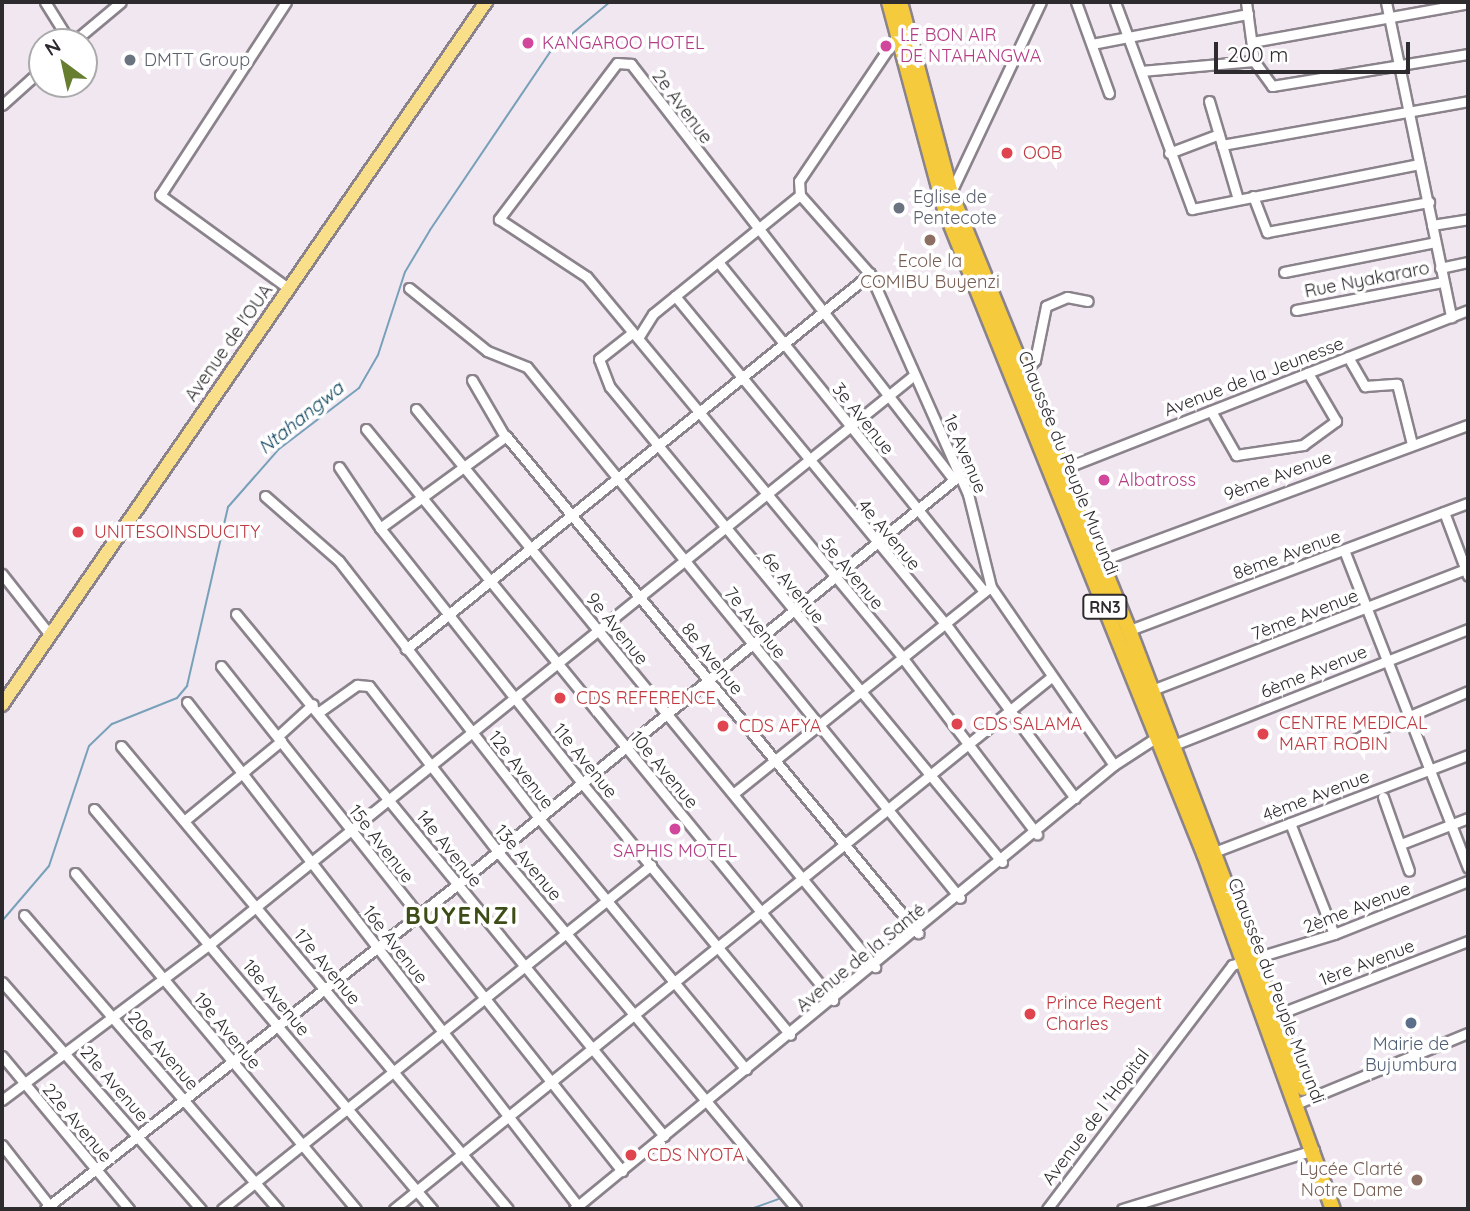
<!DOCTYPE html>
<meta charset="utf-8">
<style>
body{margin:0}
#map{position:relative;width:1470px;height:1211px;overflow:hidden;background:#f1e7f1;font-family:Quicksand,sans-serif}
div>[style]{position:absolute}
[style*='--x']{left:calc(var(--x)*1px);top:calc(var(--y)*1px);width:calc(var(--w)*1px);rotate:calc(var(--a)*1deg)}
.stream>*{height:2px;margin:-1px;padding:0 1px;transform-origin:1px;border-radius:1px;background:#78a1b9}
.roads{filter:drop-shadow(2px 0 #8b838b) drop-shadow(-2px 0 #8b838b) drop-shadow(0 2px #8b838b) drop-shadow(0 -2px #8b838b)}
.minor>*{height:9px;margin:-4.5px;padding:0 4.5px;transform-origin:4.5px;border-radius:4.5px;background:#fff}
.major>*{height:12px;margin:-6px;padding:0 6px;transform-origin:6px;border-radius:6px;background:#fadf8b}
.highway>*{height:14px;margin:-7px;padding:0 7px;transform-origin:7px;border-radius:7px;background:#f6ca3d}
.dots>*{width:19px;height:19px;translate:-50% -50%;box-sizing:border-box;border:4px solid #fff;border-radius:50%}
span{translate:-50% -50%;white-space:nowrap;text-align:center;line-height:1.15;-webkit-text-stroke:7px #fff;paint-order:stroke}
.shield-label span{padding:2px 5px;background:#fff;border:2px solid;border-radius:5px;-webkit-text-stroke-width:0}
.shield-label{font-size:16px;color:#2e2b2e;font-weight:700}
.hotel-label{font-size:18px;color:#b23c85}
.left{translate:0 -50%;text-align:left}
.worship-label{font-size:18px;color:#5b616d}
.street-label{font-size:18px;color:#2e2b2e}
.health-label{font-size:18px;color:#be3a42}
.education-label{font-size:18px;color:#785e54}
.right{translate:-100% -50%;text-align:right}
.service-label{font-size:18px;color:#4e5e75}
.water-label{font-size:19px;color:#0e445e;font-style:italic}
.district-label{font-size:24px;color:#3e4d17;font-weight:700;letter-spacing:2px}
.frame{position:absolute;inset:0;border:4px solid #2e2b2e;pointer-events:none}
.north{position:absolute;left:28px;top:28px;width:70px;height:70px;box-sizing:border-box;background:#fff;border:2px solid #abaaab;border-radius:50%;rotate:327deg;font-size:19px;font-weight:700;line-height:28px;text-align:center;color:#2e2b2e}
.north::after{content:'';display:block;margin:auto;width:24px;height:32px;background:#677e30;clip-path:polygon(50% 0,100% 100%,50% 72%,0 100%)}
.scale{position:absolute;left:1214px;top:42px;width:196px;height:32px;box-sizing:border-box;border:4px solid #2e2b2e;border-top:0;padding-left:9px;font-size:21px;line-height:24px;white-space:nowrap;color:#2e2b2e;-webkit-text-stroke:5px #fff;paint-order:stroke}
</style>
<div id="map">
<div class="stream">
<i style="--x:2;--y:921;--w:72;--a:-49.5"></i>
<i style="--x:49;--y:866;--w:126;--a:-71.6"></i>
<i style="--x:89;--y:746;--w:32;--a:-44"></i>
<i style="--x:112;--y:724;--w:70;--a:-21.8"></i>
<i style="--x:177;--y:698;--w:16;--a:-50"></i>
<i style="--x:187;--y:686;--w:184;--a:-77.1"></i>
<i style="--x:228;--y:507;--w:77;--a:-48.7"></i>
<i style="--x:279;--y:449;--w:101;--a:-37.3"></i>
<i style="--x:359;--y:388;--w:38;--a:-60"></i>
<i style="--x:378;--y:355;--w:87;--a:-72"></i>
<i style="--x:405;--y:272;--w:49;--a:-59.2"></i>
<i style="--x:430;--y:230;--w:215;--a:-56"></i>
<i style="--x:550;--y:52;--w:78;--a:-39.8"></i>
<i style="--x:751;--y:1209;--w:29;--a:-20"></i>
</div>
<div class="roads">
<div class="minor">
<i style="--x:45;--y:2;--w:47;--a:58"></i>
<i style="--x:286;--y:2;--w:230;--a:123.1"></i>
<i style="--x:160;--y:195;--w:158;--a:36"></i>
<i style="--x:1076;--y:2;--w:97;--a:70.1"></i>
<i style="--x:1115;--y:2;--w:221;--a:69.6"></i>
<i style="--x:1192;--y:209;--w:231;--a:-11.2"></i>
<i style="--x:1246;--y:2;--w:60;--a:82.3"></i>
<i style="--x:1254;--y:61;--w:31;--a:54"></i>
<i style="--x:1272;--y:86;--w:199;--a:-9.3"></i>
<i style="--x:1386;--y:2;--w:322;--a:78.3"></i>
<i style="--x:73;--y:42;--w:62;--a:-39.8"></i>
<i style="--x:1252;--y:42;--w:219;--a:-10.2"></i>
<i style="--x:1092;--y:44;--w:159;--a:-10.9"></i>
<i style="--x:1141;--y:71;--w:113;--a:-5.1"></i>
<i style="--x:1209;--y:101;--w:46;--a:73.5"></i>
<i style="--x:1222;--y:145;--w:250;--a:-10.1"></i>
<i style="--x:2;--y:105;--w:54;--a:-42"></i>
<i style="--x:1222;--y:145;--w:53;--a:73.6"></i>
<i style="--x:1169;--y:153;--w:53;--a:-20.8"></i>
<i style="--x:951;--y:192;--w:210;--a:-64.7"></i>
<i style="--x:800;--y:195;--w:106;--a:48.5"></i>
<i style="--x:870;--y:274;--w:241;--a:66"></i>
<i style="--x:968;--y:494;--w:96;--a:76.1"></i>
<i style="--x:991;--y:587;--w:216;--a:55.4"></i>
<i style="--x:1253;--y:196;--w:39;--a:69"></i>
<i style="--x:1267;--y:232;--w:165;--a:-10.5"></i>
<i style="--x:1432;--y:225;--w:36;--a:-9"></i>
<i style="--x:719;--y:263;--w:422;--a:51.1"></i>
<i style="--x:1440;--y:268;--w:29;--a:-12"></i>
<i style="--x:1284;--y:272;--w:154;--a:-11.2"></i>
<i style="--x:409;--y:288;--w:100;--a:38.9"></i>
<i style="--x:487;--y:351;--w:43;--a:21.8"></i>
<i style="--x:527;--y:367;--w:685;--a:50.8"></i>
<i style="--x:675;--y:296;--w:424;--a:50.5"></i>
<i style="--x:945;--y:623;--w:218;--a:53.4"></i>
<i style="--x:1296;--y:310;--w:150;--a:-10.8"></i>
<i style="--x:632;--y:333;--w:42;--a:141.8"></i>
<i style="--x:599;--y:359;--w:30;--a:69"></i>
<i style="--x:610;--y:387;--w:616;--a:50.47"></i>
<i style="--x:638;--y:338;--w:28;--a:-58"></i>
<i style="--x:653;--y:314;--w:189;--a:-39"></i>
<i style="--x:800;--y:195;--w:14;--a:-94"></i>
<i style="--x:799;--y:181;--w:179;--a:-56"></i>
<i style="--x:1348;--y:357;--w:34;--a:60"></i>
<i style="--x:1365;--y:386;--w:32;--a:-4"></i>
<i style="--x:1397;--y:384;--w:62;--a:76"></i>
<i style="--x:1024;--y:372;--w:16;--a:-47"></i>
<i style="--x:1035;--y:360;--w:55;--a:-78.5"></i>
<i style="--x:1046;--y:306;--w:23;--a:-23"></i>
<i style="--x:1067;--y:297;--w:21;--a:11"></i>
<i style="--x:472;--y:380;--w:64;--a:59.8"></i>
<i style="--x:416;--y:409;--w:723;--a:50.56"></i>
<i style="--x:1211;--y:411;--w:51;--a:60.4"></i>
<i style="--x:1236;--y:455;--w:68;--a:-8.5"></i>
<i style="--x:1303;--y:445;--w:41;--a:-36"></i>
<i style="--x:1336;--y:421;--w:56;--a:-120.3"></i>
<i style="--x:366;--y:429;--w:738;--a:50.72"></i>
<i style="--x:339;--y:467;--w:73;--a:56.1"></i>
<i style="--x:380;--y:528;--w:324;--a:51.6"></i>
<i style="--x:581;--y:782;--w:328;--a:50.4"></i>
<i style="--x:1060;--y:470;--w:438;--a:-21.4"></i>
<i style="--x:954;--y:480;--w:527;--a:-127.83"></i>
<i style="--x:631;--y:64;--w:14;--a:-176"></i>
<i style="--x:617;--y:63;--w:196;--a:127.1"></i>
<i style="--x:499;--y:219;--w:105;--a:33.4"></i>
<i style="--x:587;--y:277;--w:494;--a:50.3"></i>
<i style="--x:902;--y:657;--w:223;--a:52.7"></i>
<i style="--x:265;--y:496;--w:98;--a:41.3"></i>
<i style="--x:339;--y:561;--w:324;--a:52.1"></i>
<i style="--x:538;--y:817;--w:327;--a:50.5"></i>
<i style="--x:1444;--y:512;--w:68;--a:69.4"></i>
<i style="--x:380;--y:528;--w:156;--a:-36.1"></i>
<i style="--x:506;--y:436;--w:646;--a:50.34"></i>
<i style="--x:1344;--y:550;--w:341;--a:68.7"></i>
<i style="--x:1100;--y:561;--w:392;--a:-20.3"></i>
<i style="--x:2;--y:574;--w:78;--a:51.8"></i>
<i style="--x:236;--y:614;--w:675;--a:50.65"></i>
<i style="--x:1127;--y:631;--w:364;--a:-20.6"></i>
<i style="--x:406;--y:649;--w:597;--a:-38.94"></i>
<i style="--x:221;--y:666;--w:645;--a:51.55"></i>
<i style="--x:1152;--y:690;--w:339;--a:-21.1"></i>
<i style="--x:187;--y:702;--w:638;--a:52.2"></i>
<i style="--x:319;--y:712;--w:47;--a:-35.4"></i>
<i style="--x:357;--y:685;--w:12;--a:5"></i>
<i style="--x:369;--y:686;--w:210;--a:52.1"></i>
<i style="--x:498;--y:852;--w:465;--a:50.1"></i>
<i style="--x:278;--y:736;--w:47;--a:-42.4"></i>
<i style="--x:1344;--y:744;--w:135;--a:-23.1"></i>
<i style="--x:121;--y:746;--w:603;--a:50.11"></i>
<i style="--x:1171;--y:746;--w:319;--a:-21.5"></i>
<i style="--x:733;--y:794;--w:327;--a:-38.8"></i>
<i style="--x:1383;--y:797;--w:78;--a:70.6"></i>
<i style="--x:94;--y:809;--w:524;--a:49.8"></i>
<i style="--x:184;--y:821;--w:126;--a:-39.5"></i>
<i style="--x:1290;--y:823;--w:119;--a:68.4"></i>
<i style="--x:1401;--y:844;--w:72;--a:-21.2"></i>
<i style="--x:1214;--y:852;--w:272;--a:-20.9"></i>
<i style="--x:75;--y:873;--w:438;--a:50.1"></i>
<i style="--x:24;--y:915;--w:389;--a:49.2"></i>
<i style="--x:2;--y:982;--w:302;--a:48.8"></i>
<i style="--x:1276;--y:1015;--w:206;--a:-21.1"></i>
<i style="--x:2;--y:1056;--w:199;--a:50.3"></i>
<i style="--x:2;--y:1100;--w:260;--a:-36.9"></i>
<i style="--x:210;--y:944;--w:904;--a:-38.94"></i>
<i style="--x:1298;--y:1103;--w:184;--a:-22.4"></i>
<i style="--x:2;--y:1145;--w:81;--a:52"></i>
<i style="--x:45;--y:1209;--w:526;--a:-38.2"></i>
<i style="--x:458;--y:884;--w:648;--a:-39.17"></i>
<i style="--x:222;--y:1209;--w:550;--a:-38.72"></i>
<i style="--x:394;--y:1209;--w:844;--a:-38.99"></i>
<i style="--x:574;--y:1209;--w:699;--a:-39.43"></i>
<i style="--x:1114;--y:765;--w:55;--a:-33.1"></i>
<i style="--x:1047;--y:1209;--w:306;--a:-52.8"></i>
<i style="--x:1232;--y:965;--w:107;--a:-16.9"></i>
<i style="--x:1334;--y:934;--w:144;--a:-21.6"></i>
<i style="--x:1122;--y:1209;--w:201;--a:-17.1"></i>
</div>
<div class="major">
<i style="--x:2;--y:705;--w:854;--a:-55.45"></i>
</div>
<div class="highway">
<i style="--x:889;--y:2;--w:215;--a:74.9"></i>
<i style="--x:945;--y:210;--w:696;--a:68.08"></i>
<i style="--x:1205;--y:856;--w:375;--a:70.1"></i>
<i style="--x:900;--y:2;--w:199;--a:75.1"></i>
<i style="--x:951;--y:194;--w:471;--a:67.8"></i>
<i style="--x:1129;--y:630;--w:490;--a:69.2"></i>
</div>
</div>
<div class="dots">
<i style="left:528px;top:43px;background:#d1479c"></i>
<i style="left:886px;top:46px;background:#d1479c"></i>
<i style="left:130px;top:60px;background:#6b7280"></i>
<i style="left:1007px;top:153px;background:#e0444e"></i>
<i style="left:899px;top:208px;background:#6b7280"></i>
<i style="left:930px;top:240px;background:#8d6e63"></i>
<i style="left:1104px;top:480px;background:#d1479c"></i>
<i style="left:78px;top:532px;background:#e0444e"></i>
<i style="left:560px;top:698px;background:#e0444e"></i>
<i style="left:957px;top:724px;background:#e0444e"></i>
<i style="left:723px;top:726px;background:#e0444e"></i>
<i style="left:1263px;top:734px;background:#e0444e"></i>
<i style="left:675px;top:829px;background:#d1479c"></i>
<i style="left:1030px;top:1014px;background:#e0444e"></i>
<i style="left:1411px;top:1023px;background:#5c6f8a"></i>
<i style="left:631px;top:1155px;background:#e0444e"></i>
<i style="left:1417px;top:1180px;background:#8d6e63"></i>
</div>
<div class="shield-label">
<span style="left:1105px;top:607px">RN3</span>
</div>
<div class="hotel-label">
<span class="left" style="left:900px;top:46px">LE BON AIR<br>DE NTAHANGWA</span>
<span class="left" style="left:542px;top:43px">KANGAROO HOTEL</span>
<span class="left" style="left:1118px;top:480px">Albatross</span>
<span style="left:675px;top:851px">SAPHIS MOTEL</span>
</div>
<div class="worship-label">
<span class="left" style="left:144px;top:60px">DMTT Group</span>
<span class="left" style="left:913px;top:208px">Eglise de<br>Pentecote</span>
</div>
<div class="street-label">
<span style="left:682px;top:107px;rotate:53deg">2e Avenue</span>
<span style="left:1367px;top:280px;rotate:-11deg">Rue Nyakararo</span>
<span style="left:229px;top:343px;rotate:-55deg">Avenue de l'OUA</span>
<span style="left:1254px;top:377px;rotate:-21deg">Avenue de la Jeunesse</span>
<span style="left:863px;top:419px;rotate:51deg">3e Avenue</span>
<span style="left:965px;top:454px;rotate:67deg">1e Avenue</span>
<span style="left:1068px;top:463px;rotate:68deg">Chaussée du Peuple Murundi</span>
<span style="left:1278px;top:476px;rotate:-20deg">9ème Avenue</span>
<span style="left:889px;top:535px;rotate:50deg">4e Avenue</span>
<span style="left:1287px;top:555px;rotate:-20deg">8ème Avenue</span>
<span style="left:852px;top:574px;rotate:50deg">5e Avenue</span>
<span style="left:793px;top:588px;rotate:50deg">6e Avenue</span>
<span style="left:1305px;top:615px;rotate:-21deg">7ème Avenue</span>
<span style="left:755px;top:623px;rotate:51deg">7e Avenue</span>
<span style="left:617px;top:629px;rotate:51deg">9e Avenue</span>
<span style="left:712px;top:659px;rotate:51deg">8e Avenue</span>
<span style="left:1314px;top:672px;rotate:-22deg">6ème Avenue</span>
<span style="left:585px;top:761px;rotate:51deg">11e Avenue</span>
<span style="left:521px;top:770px;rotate:52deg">12e Avenue</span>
<span style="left:664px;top:770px;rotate:50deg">10e Avenue</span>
<span style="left:1316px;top:796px;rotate:-21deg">4ème Avenue</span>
<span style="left:381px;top:844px;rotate:52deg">15e Avenue</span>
<span style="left:449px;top:849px;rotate:51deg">14e Avenue</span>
<span style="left:528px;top:863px;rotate:50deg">13e Avenue</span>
<span style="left:1357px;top:908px;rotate:-21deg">2ème Avenue</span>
<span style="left:395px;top:945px;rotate:52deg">16e Avenue</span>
<span style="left:861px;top:958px;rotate:-39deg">Avenue de la Santé</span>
<span style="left:1367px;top:963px;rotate:-21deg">1ère Avenue</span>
<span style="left:327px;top:967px;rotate:50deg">17e Avenue</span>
<span style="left:1276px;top:991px;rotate:69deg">Chaussée du Peuple Murundi</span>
<span style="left:276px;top:998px;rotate:50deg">18e Avenue</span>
<span style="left:227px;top:1031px;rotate:50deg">19e Avenue</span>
<span style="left:163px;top:1051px;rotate:49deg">20e Avenue</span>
<span style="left:114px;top:1084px;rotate:49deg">21e Avenue</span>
<span style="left:1096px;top:1117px;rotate:-53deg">Avenue de l 'Hopital</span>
<span style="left:77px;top:1123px;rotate:50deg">22e Avenue</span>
</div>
<div class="health-label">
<span class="left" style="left:1023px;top:153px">OOB</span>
<span class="left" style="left:94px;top:532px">UNITESOINSDUCITY</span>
<span class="left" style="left:576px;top:698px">CDS REFERENCE</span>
<span class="left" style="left:973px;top:724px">CDS SALAMA</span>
<span class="left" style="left:1279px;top:734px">CENTRE MEDICAL<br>MART ROBIN</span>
<span class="left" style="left:739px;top:726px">CDS AFYA</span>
<span class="left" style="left:1046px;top:1014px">Prince Regent<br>Charles</span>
<span class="left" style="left:647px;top:1155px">CDS NYOTA</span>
</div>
<div class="education-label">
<span style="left:930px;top:272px">Ecole la<br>COMIBU Buyenzi</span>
<span class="right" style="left:1403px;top:1180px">Lycée Clarté<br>Notre Dame</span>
</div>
<div class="service-label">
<span style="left:1411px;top:1055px">Mairie de<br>Bujumbura</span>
</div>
<div class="water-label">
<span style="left:301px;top:418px;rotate:-39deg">Ntahangwa</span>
</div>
<div class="district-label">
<span style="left:462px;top:916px">BUYENZI</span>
</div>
<div class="frame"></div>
<div class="north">N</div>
<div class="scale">200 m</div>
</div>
